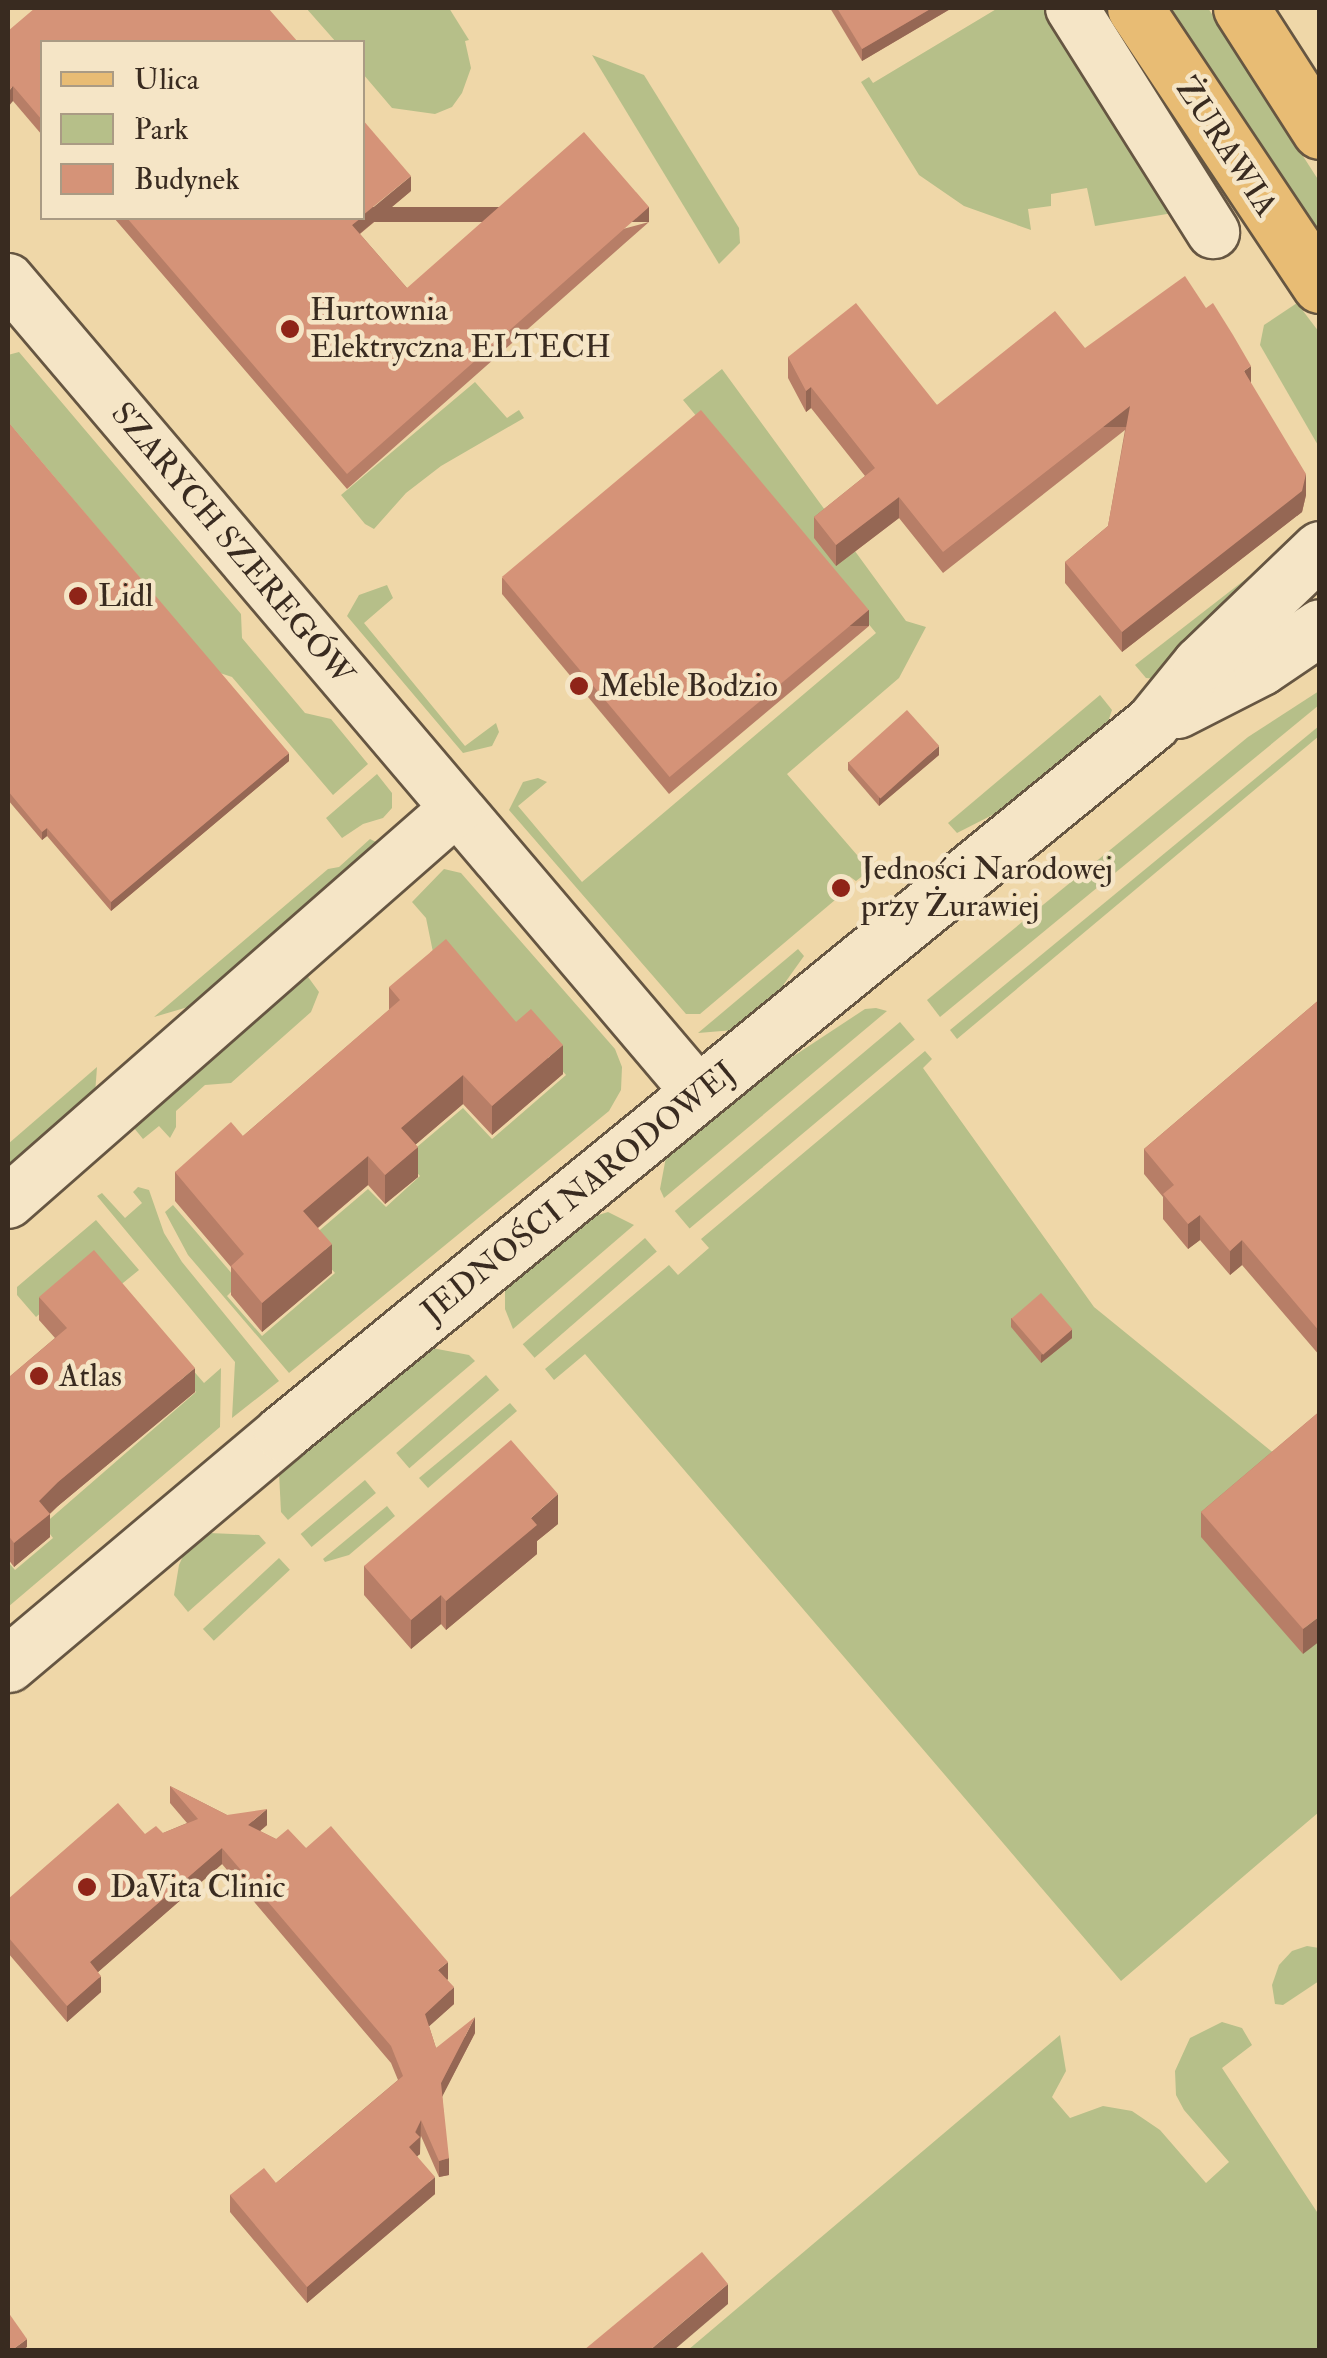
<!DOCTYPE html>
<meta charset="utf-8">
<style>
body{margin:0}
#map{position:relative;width:1327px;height:2358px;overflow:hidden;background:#efd7a8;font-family:"IM FELL Double Pica",serif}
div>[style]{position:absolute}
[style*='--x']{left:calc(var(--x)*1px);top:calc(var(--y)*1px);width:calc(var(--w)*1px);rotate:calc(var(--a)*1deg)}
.green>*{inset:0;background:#b6bf89;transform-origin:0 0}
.roads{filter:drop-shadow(2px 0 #665642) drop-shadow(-2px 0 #665642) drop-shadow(0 2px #665642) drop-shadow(0 -2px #665642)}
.minor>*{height:52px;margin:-26px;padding:0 26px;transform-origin:26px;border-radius:26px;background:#f5e5c6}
.tertiary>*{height:55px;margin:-27.5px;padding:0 27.5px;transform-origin:27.5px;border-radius:27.5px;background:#f5e5c6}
.primary>*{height:55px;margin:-27.5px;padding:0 27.5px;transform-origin:27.5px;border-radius:27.5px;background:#e8bc74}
.wall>*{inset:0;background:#b77e67}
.shaded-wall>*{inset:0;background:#956754;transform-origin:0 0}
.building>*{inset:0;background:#d59378;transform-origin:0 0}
.dots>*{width:28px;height:28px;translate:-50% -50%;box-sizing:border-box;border:5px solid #f5e5c6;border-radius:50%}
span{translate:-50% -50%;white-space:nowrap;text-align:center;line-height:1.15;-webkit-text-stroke:9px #f5e5c6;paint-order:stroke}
.street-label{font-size:32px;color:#392b20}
.poi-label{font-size:32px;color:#392b20}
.left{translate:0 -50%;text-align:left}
.frame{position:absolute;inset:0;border:10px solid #392b20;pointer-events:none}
.legend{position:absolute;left:40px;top:40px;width:325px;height:180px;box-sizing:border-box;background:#f5e5c6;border:2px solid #aa9b84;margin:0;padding:12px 18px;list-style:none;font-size:30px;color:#392b20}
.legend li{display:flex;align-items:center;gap:20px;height:50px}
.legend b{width:50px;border:2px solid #aa9b84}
</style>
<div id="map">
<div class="green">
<i style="clip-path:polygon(306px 8px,449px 8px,469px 40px,465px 41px,471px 68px,462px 93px,452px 107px,435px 114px,392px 108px,363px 74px,362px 42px,336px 42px)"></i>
<i style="clip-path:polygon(998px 8px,1047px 8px,1173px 213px,1095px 226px,1087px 188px,1051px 194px,1051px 206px,1028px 209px,1031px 230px,964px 206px,919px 175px,861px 82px,869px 77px,873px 83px)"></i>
<i style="clip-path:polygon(1167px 8px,1208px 8px,1319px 181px,1319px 237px)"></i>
<i style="clip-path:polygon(592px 55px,644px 75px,739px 228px,740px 243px,719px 264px)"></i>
<i style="clip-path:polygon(1297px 303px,1319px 332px,1319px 447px,1260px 345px,1264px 325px)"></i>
<i style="clip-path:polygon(19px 352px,241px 614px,242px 638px,305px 713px,331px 719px,368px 764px,333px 795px,232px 677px,220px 673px,8px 422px,8px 355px)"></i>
<i style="clip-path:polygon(722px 369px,906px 621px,926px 627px,899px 678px,787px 774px,870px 870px,856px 881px,849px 876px,829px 892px,835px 900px,700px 1014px,686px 1014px,509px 810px,523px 782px,538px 778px,547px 782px,518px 806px,582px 882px,876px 633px,683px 400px)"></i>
<i style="clip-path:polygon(475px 382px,507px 418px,519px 410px,524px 418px,441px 466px,406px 493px,374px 529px,365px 524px,341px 495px)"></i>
<i style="clip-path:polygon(1269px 561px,1157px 679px,1146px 678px,1135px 665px)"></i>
<i style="clip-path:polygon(387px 585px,393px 598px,364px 623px,465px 746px,496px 723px,499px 732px,492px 746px,463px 753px,347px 616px,359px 595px)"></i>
<i style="clip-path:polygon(1319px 691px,1319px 705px,940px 1017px,927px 1000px,1248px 737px)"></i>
<i style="clip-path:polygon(1100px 695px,1112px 710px,1108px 722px,1012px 805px,957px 833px,948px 823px)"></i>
<i style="clip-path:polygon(1319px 726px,1319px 736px,957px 1039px,950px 1030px)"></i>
<i style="clip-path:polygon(377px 774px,392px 793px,392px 808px,383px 818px,363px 824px,342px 838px,326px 818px)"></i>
<i style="clip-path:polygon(370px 839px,378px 843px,188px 1007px,154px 1017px,328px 869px,339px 867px)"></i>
<i style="clip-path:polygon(444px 869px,461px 873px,615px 1049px,622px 1067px,621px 1090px,609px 1111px,289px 1373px,188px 1255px,165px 1212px,173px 1205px,240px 1283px,227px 1296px,262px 1336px,335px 1273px,307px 1241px,368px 1189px,386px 1207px,420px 1176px,404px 1158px,463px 1108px,492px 1139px,566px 1075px,531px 1035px,434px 957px,426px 918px,412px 902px)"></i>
<i style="clip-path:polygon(798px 949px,804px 956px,774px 998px,734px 1030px,698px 1033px)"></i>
<i style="clip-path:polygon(303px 970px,319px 992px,311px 1012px,231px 1083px,205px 1085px,176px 1111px,176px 1127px,170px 1138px,159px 1126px,143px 1139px,134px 1128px,102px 1155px,98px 1150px)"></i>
<i style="clip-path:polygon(876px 1008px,887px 1011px,664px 1198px,660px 1189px,666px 1157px,774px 1069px,865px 1009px)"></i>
<i style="left:900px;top:1022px;width:23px;height:294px;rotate:50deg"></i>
<i style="clip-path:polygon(925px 1051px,932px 1059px,923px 1068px,1094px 1307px,1286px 1463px,1319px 1502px,1319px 1812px,1121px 1981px,585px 1354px,554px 1380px,545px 1369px,669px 1265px,678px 1275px,709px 1248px,701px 1239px)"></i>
<i style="clip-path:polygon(97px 1067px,95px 1094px,8px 1174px,8px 1144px)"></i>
<i style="clip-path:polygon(138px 1187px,149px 1190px,164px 1233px,182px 1262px,279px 1381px,232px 1418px,235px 1362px,97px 1196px,102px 1193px,125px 1218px,142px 1203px,133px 1192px)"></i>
<i style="clip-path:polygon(608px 1212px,634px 1225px,513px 1329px,505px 1309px,505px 1289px,592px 1217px)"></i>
<i style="clip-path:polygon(96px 1220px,139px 1270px,118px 1287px,93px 1268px,36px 1317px,17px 1295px,17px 1287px)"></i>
<i style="left:645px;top:1238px;width:18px;height:162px;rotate:49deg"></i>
<i style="clip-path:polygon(171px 1345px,204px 1383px,221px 1368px,220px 1427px,8px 1607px,8px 1562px,15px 1570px,53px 1538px,43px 1525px,196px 1392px,162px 1352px)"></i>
<i style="clip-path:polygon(432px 1348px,469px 1355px,475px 1361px,288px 1520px,281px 1512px,279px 1473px)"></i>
<i style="left:486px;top:1375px;width:20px;height:119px;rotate:49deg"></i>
<i style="clip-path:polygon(510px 1403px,517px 1411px,428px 1488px,419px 1478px)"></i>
<i style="left:365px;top:1480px;width:17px;height:84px;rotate:50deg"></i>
<i style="clip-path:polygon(387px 1506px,395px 1516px,349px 1555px,325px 1562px,323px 1559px)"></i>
<i style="clip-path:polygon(209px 1533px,259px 1535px,266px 1543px,188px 1612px,174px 1595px,179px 1565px,184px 1554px)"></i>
<i style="left:279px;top:1558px;width:16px;height:104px;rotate:47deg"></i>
<i style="clip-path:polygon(1307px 1946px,1319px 1948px,1319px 1981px,1283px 2005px,1275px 2004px,1272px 1985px,1279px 1965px,1292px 1951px)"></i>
<i style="clip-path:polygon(1222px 2022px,1242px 2028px,1252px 2045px,1222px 2068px,1319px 2215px,1319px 2350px,688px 2350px,1060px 2035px,1066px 2071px,1052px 2097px,1070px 2118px,1103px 2106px,1132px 2111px,1160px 2130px,1206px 2183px,1229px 2162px,1184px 2110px,1176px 2095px,1175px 2071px,1190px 2038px)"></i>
</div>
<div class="roads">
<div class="minor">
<i style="--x:1072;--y:8;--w:265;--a:57.8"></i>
<i style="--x:8;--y:280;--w:1067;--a:49.64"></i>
<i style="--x:8;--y:1202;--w:596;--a:-41.26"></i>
</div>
<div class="tertiary">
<i style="--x:1177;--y:710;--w:94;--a:-27.1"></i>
<i style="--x:1261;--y:667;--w:71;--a:-34.1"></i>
<i style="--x:8;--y:1664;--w:358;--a:-40.1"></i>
<i style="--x:282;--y:1433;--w:1123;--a:-39.22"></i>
<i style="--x:1152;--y:723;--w:76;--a:-50.9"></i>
<i style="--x:1200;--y:664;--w:166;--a:-43.8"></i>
</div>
<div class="primary">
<i style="--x:1135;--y:8;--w:333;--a:56.3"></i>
<i style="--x:1241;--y:8;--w:146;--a:57.3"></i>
</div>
</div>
<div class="wall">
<i style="clip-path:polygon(830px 8px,952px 8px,862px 61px)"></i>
<i style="clip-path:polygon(8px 31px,42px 42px,42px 135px,13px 101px)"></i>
<i style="clip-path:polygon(411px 191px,360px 234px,407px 288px,649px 222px,347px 489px,114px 218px,362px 218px)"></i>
<i style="clip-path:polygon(1085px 348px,1251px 384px,1306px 495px,1302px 512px,1122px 652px,1065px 583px,1065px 562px,1108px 526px,1125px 430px,943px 573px,899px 518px,836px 566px,814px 538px,814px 517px,865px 476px,811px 408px,806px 412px,788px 378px,788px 357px,937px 405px)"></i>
<i style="clip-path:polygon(8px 422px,289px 761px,111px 911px,47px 836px,42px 840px,8px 800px)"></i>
<i style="clip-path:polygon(502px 578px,869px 626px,669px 794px,502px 594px)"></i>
<i style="clip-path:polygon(939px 755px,879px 806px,848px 770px,848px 762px)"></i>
<i style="clip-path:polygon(389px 987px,516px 1022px,563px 1074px,492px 1135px,463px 1104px,415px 1145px,418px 1177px,385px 1204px,368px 1185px,318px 1228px,332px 1273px,262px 1332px,231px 1295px,231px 1267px,175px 1201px,175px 1172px,243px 1136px,389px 1010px)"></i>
<i style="clip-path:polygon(1320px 999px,1320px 1356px,1242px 1265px,1230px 1275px,1200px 1240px,1188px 1249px,1163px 1219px,1163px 1197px,1144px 1174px,1144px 1149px)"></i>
<i style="clip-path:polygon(39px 1297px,195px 1392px,58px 1506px,50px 1514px,50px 1537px,14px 1567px,8px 1559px,8px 1378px,55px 1338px,39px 1320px)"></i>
<i style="clip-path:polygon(1011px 1318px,1072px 1338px,1041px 1363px,1011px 1327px)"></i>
<i style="clip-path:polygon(1320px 1411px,1303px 1654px,1201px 1537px,1201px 1512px)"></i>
<i style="clip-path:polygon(558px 1524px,537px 1541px,537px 1554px,446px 1630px,441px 1624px,411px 1649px,364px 1595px,364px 1566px)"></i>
<i style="clip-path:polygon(170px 1786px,227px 1815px,267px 1825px,260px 1831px,276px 1839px,306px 1848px,448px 1979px,447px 1980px,454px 2004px,429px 2026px,436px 2048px,475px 2033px,442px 2096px,449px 2175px,439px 2177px,421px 2136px,420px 2139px,420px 2154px,417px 2156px,435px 2194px,307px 2303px,230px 2212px,230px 2195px,276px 2183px,398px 2080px,391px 2063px,222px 1864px,98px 1972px,101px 1992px,67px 2022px,8px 1953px,8px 1899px,145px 1834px,163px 1833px,187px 1823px,170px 1803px)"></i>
</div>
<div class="shaded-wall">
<i style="clip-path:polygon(932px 8px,952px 8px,862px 61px,862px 49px)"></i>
<i style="clip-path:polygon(13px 86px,13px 101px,8px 107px,8px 92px)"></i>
<i style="clip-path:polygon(411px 176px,411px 191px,352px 240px,352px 225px)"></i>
<i style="left:649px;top:207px;width:15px;height:403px;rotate:90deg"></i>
<i style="clip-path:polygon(1251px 366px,1251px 387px,1244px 371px)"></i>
<i style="clip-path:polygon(811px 387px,811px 408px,806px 412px,806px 391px)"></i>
<i style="left:1130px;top:406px;width:21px;height:237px;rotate:90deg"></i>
<i style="clip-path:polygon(1306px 474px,1306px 495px,1302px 512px,1122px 652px,1122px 632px)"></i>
<i style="clip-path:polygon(899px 497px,899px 518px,836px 566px,836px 545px)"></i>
<i style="left:869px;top:610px;width:16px;height:261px;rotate:90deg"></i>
<i style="clip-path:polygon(939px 746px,939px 755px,879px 806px,879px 798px)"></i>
<i style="clip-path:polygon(289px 753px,289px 761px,111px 911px,111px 902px)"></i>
<i style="clip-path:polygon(47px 828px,47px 836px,42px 840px,42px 832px)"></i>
<i style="clip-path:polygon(563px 1045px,563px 1074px,492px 1135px,492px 1106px)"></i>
<i style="clip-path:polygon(463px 1075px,463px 1104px,401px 1157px,401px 1128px)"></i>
<i style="clip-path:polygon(418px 1147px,418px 1177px,385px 1204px,385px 1175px)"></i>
<i style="clip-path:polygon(368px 1156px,368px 1185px,303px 1240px,303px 1211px)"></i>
<i style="clip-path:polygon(1200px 1215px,1200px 1240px,1188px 1249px,1188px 1224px)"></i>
<i style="clip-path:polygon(1242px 1240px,1242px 1265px,1230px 1275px,1230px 1251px)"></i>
<i style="clip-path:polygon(332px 1244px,332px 1273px,262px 1332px,262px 1303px)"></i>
<i style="clip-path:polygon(1072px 1329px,1072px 1338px,1041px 1363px,1041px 1355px)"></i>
<i style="clip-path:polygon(195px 1368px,195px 1392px,58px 1506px,48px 1515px,50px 1514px,50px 1537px,14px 1567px,14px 1543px,39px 1501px,58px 1482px)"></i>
<i style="clip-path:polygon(558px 1494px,558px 1524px,537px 1541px,537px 1554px,446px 1630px,446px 1601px,531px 1518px)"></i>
<i style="clip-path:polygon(441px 1595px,441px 1624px,411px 1649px,411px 1620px)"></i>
<i style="clip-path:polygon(1320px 1616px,1320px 1641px,1303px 1654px,1303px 1629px)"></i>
<i style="clip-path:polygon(267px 1809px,267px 1825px,248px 1841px,248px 1825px)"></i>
<i style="clip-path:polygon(222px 1848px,222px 1864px,90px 1979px,90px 1962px)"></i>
<i style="clip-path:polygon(448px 1962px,448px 1979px,438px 1987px,438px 1970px)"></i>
<i style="clip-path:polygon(101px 1976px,101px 1992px,67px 2022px,67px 2006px)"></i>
<i style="clip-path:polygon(454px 1987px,454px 2004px,425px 2030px,425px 2014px)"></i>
<i style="clip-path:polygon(475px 2017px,475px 2033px,441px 2099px,441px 2083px)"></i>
<i style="clip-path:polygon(421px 2120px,420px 2154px,409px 2163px,409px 2147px)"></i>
<i style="clip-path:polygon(449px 2158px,449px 2175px,439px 2177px,439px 2161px)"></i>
<i style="clip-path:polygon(435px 2177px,435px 2194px,307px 2303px,307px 2287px)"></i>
<i style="clip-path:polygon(728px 2284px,728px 2304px,674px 2350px,650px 2350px)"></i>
<i style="clip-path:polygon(27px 2339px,27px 2347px,23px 2350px,12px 2350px)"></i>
</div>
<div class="building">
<i style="clip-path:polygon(35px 8px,268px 8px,298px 42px,42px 42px,42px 120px,13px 86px,8px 92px,8px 31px)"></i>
<i style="clip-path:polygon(837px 8px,932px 8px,862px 49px)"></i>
<i style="clip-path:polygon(362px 119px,411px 176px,362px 216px)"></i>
<i style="clip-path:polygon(584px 132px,649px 207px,347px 474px,127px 218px,361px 218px,352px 225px,407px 288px)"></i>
<i style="clip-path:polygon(1185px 276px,1206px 308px,1213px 303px,1233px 335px,1251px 366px,1244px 371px,1306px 474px,1302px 491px,1122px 632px,1065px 562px,1108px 526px,1130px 406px,943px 552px,899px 497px,836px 545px,814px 517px,875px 468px,811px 387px,806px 391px,788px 357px,856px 303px,937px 405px,1055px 311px,1085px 348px)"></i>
<i style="left:701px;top:410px;width:261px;height:260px;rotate:50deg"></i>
<i style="clip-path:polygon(8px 422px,289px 753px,111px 902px,47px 828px,42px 832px,8px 791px)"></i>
<i style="left:907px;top:710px;width:48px;height:79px;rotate:48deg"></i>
<i style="clip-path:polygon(446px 939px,516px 1022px,531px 1009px,563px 1045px,492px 1106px,463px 1075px,401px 1128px,418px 1147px,385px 1175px,368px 1156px,303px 1211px,332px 1244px,262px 1303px,231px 1266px,244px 1254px,175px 1172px,231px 1122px,243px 1136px,400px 1000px,389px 987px)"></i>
<i style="clip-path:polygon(1320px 999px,1320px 1332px,1242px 1240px,1230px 1251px,1200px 1215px,1188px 1224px,1163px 1194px,1174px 1185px,1144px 1149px)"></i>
<i style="clip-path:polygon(94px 1250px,195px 1368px,58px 1482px,39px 1501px,50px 1514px,14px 1543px,8px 1535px,8px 1378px,67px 1328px,39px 1297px)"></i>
<i style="left:1041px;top:1293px;width:48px;height:39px;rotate:49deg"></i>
<i style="clip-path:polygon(1320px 1411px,1320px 1616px,1303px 1629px,1201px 1512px)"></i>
<i style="clip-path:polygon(511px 1440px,558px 1494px,531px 1518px,537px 1525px,446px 1601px,441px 1595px,411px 1620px,364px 1566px)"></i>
<i style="clip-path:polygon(170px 1786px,227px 1815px,267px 1809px,248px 1825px,276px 1839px,288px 1829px,306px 1848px,331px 1826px,448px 1962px,438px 1970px,454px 1987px,425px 2014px,436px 2048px,475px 2017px,441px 2083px,449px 2158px,439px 2161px,421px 2120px,415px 2132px,420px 2137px,409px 2147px,435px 2177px,307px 2287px,230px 2195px,264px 2168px,276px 2183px,403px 2076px,391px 2046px,222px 1848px,90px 1962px,101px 1976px,67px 2006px,8px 1937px,8px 1899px,118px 1803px,145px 1834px,156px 1826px,163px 1833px,198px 1819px)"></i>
<i style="clip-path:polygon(702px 2252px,728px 2284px,650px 2350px,584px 2350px)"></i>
<i style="clip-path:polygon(8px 2312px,27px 2339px,12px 2350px,8px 2350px)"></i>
</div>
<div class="dots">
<i style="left:290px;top:329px;background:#8f2418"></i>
<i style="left:78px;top:596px;background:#8f2418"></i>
<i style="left:579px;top:686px;background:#8f2418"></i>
<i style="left:841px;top:888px;background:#8f2418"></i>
<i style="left:39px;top:1376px;background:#8f2418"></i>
<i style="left:87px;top:1887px;background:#8f2418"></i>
</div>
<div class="street-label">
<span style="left:1226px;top:147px;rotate:57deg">ŻURAWIA</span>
<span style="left:232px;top:544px;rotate:50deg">SZARYCH SZEREGÓW</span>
<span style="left:579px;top:1192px;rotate:-39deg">JEDNOŚCI NARODOWEJ</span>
</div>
<div class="poi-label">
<span class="left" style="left:310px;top:329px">Hurtownia<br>Elektryczna ELTECH</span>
<span class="left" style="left:98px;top:596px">Lidl</span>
<span class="left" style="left:599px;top:686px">Meble Bodzio</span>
<span class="left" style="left:861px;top:888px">Jedności Narodowej<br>przy Żurawiej</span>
<span class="left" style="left:59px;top:1376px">Atlas</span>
<span class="left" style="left:110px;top:1887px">DaVita Clinic</span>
</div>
<div class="frame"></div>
<ul class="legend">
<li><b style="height:12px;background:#e8bc74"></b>Ulica</li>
<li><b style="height:28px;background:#b6bf89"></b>Park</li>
<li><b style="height:28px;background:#d59378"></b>Budynek</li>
</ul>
</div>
